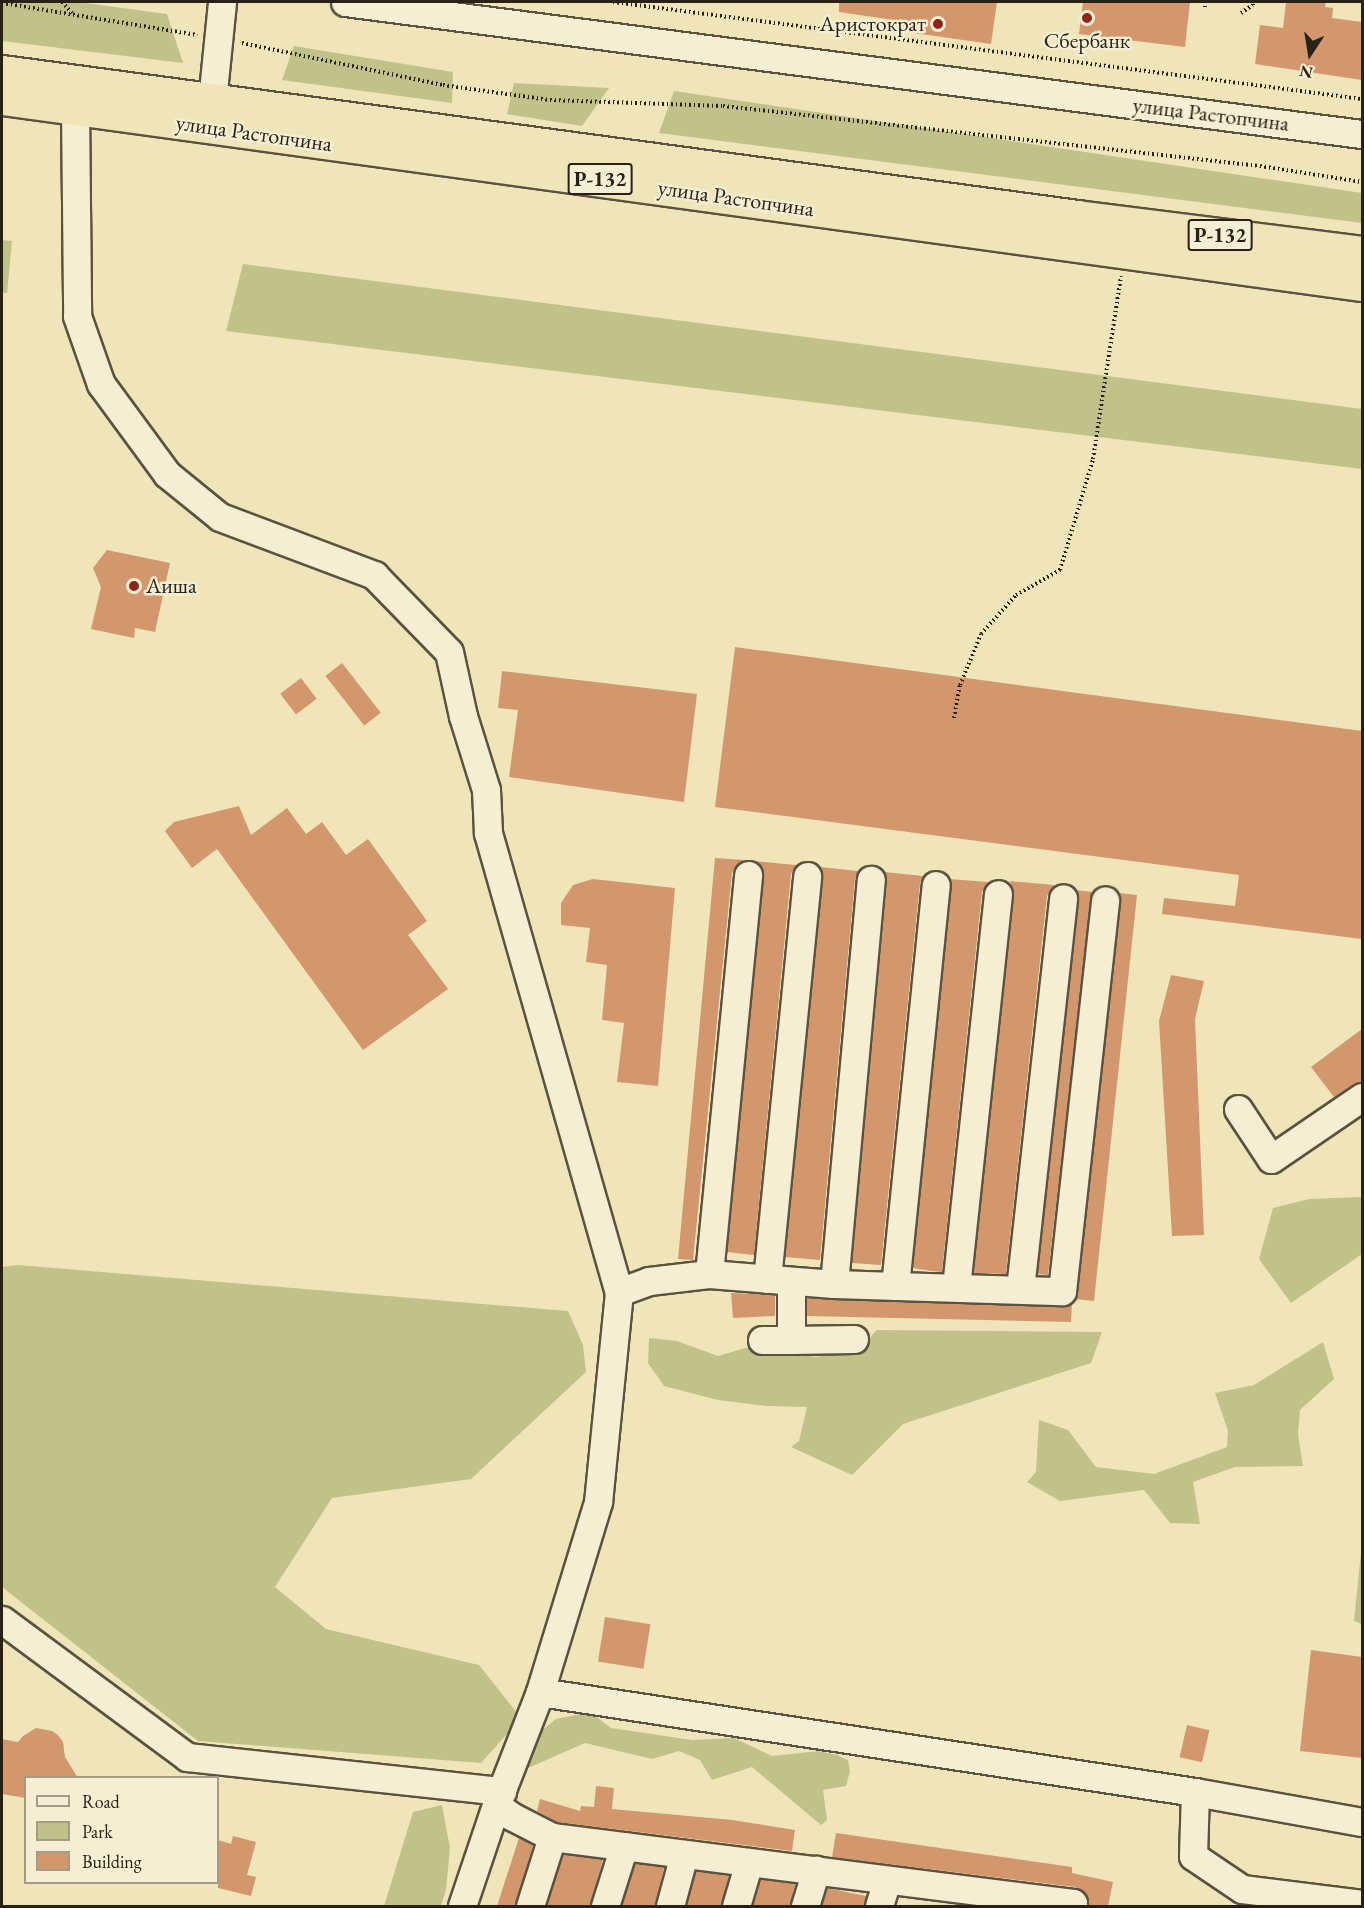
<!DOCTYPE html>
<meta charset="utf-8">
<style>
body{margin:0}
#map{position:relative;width:1364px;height:1908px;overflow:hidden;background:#f0e5b9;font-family:"EB Garamond",serif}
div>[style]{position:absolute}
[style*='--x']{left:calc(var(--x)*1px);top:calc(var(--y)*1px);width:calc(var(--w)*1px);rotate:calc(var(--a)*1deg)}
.green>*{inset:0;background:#c1c28a}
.building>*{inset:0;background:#d2976c;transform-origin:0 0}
.path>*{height:4px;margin-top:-2px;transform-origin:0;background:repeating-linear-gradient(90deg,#292116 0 1.5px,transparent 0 4.5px)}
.roads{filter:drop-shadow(2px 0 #5b523f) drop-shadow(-2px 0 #5b523f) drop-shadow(0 2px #5b523f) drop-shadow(0 -2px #5b523f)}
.minor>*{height:27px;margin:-13.5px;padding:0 13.5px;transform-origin:13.5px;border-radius:13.5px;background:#f5eed2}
.highway>*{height:33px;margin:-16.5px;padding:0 16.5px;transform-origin:16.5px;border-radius:16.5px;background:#f0e5b9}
.dots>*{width:16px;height:16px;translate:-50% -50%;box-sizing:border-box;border:3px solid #f5eed2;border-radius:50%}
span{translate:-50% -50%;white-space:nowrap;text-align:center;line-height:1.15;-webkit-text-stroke:5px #f5eed2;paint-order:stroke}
.shield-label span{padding:2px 4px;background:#f5eed2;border:2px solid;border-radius:4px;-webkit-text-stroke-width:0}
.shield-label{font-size:21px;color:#292116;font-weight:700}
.poi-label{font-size:22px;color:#292116}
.right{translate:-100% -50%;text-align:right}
.left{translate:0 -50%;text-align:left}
.street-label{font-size:22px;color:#292116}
.frame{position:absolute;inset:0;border:3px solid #292116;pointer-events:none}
.legend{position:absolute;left:24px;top:1776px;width:195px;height:108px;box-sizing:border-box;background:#f5eed2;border:2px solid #a39c87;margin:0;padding:8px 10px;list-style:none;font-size:18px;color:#292116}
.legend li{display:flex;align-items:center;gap:12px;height:30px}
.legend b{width:30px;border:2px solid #a39c87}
.north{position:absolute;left:1280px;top:24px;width:60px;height:60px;-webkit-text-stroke:4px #f5eed2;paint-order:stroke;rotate:192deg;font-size:16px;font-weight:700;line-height:24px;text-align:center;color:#292116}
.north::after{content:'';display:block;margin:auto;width:21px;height:27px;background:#292116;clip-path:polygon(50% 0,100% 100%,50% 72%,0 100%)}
</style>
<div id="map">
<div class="green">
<i style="clip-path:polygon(2px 2px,78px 2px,167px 14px,183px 63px,2px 41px)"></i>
<i style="clip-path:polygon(294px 46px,453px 72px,452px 103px,282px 80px)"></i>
<i style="clip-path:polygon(514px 83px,609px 88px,582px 126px,507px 114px)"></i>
<i style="clip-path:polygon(674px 91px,1362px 193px,1362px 223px,659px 133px)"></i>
<i style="clip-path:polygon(2px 240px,12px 241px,7px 293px,2px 293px)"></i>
<i style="clip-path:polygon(243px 264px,1362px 409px,1362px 469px,226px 331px)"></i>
<i style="clip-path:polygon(1362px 1197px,1362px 1254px,1291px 1303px,1259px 1259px,1273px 1208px,1309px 1199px)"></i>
<i style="clip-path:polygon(18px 1265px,568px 1311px,583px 1345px,586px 1372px,471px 1479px,332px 1498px,275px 1587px,326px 1629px,479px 1665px,521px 1718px,481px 1763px,198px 1741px,2px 1587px,2px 1267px)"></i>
<i style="clip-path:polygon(876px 1330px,1102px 1332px,1091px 1363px,903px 1424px,852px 1475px,791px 1447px,799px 1441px,807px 1407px,766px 1406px,718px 1400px,664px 1386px,648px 1363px,649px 1338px,677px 1341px,718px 1356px,749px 1347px,815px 1357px,861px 1351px)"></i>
<i style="clip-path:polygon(1323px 1342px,1334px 1379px,1300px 1410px,1298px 1434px,1303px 1466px,1235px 1467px,1193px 1482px,1200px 1524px,1170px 1523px,1144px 1490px,1060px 1501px,1027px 1482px,1036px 1472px,1039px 1420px,1068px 1430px,1096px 1467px,1154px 1474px,1227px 1447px,1228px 1431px,1215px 1393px,1254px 1385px)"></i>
<i style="clip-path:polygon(1362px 1542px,1362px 1624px,1354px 1621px)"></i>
<i style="clip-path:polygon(590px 1712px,611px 1728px,692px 1740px,734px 1738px,772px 1756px,819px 1751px,837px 1755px,848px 1760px,850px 1771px,846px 1786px,823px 1790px,827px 1820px,821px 1825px,752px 1767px,712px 1780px,700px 1760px,679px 1751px,652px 1759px,585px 1743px,528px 1768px,540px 1732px,556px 1719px)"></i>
<i style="clip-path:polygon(442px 1805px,450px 1848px,446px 1890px,441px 1906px,384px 1906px,413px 1812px)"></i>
</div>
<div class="building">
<i style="clip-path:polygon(839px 2px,997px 2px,991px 44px,886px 29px,887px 19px,839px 12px)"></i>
<i style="clip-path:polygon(1083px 2px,1190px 2px,1185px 47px,1079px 34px)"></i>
<i style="clip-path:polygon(1286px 2px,1326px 2px,1325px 7px,1333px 8px,1332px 18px,1362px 22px,1362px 80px,1255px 64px,1260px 25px,1283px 28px)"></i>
<i style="clip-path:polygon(107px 550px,170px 563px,155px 632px,135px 628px,134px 638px,91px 629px,101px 587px,93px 568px)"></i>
<i style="clip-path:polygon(735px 647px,1362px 731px,1362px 939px,1162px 914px,1164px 898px,1235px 906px,1239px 875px,715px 807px)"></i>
<i style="left:342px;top:663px;width:63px;height:21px;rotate:52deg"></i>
<i style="clip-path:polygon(502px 671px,697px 694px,684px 802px,509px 777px,518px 710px,498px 708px)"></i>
<i style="left:301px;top:678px;width:26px;height:26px;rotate:53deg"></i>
<i style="clip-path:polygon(239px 806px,251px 835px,287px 808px,306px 834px,322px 822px,346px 855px,368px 839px,427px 921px,408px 935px,448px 989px,363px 1050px,217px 849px,192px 868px,165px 831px,174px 822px)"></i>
<i style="clip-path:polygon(715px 858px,744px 860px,736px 865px,732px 873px,693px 1260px,678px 1259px)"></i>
<i style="clip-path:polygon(755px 861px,796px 865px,791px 874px,754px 1255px,727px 1252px,764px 877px,762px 868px)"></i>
<i style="clip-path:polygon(820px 867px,858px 871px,855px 879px,820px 1260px,785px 1257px,823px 878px)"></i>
<i style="clip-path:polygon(884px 872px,923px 876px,920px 883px,881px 1265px,852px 1263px,887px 881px)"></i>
<i style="clip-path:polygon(593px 879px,675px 888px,658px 1086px,617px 1082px,624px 1023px,602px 1020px,607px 965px,586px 962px,590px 928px,561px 925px,561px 903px,573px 885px)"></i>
<i style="clip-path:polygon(950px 879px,988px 882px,982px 892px,942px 1272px,931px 1271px,913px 1268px)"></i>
<i style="clip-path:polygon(1010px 881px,1054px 885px,1047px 896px,1006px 1274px,973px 1273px,1014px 896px)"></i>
<i style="clip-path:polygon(1076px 890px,1092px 892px,1048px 1275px,1037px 1274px,1079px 900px)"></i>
<i style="clip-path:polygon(1119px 893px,1137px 895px,1094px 1301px,1075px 1299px,1121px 902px)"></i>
<i style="clip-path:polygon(1171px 975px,1204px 981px,1195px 1019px,1204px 1235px,1172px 1236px,1159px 1021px)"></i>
<i style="clip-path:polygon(1362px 1029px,1362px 1082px,1353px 1084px,1334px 1097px,1311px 1067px)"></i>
<i style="clip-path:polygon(731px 1293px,775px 1295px,775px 1316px,733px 1318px)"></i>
<i style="clip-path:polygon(807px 1298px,1062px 1307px,1072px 1303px,1071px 1322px,807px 1316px)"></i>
<i style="left:605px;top:1617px;width:46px;height:45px;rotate:9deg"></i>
<i style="clip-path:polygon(1311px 1650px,1362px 1657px,1362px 1758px,1300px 1751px)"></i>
<i style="left:1187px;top:1725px;width:23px;height:33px;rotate:13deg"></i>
<i style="clip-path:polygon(36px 1728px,52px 1731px,58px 1735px,63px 1742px,65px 1757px,78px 1778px,26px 1778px,26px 1798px,2px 1794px,2px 1739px,18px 1742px,23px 1736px)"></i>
<i style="clip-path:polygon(596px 1786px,614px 1788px,612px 1809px,732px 1820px,795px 1830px,792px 1851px,557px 1822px,537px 1811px,540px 1799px,580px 1811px,581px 1806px,594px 1807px)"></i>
<i style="clip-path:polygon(836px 1833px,1072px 1867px,1072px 1873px,1113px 1882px,1108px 1906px,1088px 1906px,1088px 1898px,1084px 1892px,1075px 1887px,832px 1857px)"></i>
<i style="clip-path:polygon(233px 1836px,256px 1842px,247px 1875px,256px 1877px,251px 1896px,218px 1888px,218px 1840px,231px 1844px)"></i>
<i style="clip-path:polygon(519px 1838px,533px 1845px,515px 1906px,497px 1906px)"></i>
<i style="clip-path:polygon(563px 1854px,603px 1859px,590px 1906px,546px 1906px)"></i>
<i style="clip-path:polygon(635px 1863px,664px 1867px,655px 1906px,621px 1906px)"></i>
<i style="clip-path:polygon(696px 1871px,729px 1875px,721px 1906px,686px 1906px)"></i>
<i style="clip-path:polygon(760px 1879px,795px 1884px,790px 1906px,752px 1906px)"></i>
<i style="clip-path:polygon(827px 1888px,866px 1896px,864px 1906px,821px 1906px)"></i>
</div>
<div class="path">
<i style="--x:62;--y:2;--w:15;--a:48"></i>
<i style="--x:613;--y:2;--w:755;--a:7.38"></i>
<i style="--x:2;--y:3;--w:198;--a:9.3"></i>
<i style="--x:1205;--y:7;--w:5;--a:-90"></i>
<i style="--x:1241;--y:13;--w:14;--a:-34"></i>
<i style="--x:1253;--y:5;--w:3;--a:-90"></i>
<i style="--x:242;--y:43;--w:205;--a:11.8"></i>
<i style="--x:443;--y:85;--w:108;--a:8"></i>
<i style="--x:550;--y:100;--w:173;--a:2"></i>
<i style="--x:723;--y:106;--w:540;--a:6.38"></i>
<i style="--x:1260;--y:166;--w:103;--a:8.9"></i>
<i style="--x:954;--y:718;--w:34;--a:-80"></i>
<i style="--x:960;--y:685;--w:55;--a:-67.6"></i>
<i style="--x:981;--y:634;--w:52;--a:-48.1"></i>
<i style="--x:1016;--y:595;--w:51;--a:-29.6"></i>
<i style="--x:1060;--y:570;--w:116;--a:-73.4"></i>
<i style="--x:1093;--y:459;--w:185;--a:-81.3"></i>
</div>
<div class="roads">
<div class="minor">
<i style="--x:345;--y:2;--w:1026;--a:7.4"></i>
<i style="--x:212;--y:101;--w:100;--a:-84.2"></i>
<i style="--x:75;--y:108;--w:208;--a:89.4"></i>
<i style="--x:77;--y:316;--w:72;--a:70.6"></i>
<i style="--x:101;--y:384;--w:112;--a:53.7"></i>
<i style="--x:167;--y:474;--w:68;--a:39.1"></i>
<i style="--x:220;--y:517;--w:165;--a:20.6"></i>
<i style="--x:374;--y:575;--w:107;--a:45.8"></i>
<i style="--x:449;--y:652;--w:66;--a:77.7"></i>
<i style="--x:463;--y:716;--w:77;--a:72.7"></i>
<i style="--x:486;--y:790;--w:43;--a:87.3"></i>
<i style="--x:488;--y:833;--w:477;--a:74.1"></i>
<i style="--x:619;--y:1292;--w:211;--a:95.7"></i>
<i style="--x:598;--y:1502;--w:199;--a:107"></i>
<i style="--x:540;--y:1692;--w:121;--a:111.3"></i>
<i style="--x:496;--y:1805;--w:107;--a:108.6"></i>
<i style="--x:1238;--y:1109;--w:60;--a:56.6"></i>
<i style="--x:1271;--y:1159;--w:110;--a:-34.3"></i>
<i style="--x:709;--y:1274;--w:401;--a:-84.4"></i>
<i style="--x:767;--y:1279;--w:405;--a:-84.3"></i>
<i style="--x:791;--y:1281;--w:59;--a:90"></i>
<i style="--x:791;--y:1340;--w:63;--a:-0.9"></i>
<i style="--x:834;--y:1284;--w:406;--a:-84.8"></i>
<i style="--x:895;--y:1286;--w:403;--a:-84.2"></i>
<i style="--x:956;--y:1287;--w:395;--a:-83.9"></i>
<i style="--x:1020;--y:1289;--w:393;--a:-83.7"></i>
<i style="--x:619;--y:1292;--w:32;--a:-20"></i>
<i style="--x:649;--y:1281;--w:60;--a:-6.7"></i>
<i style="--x:709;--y:1274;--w:125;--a:4.6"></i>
<i style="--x:834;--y:1284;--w:228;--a:1.8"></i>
<i style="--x:1062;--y:1291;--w:393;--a:-83.7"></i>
<i style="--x:762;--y:1340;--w:29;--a:0"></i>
<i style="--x:2;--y:1620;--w:230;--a:36.5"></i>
<i style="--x:187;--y:1757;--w:317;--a:6.2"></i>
<i style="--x:540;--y:1692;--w:663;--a:8.68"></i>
<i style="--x:1195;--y:1792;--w:170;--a:10.2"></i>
<i style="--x:1195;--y:1792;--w:64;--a:91.8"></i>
<i style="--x:1193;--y:1856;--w:59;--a:34"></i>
<i style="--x:1242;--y:1889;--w:121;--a:7.1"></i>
<i style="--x:496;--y:1805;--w:19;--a:36"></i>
<i style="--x:511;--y:1816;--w:46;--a:27.1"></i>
<i style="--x:552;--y:1837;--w:525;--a:7.22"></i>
<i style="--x:1073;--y:1903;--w:3;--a:108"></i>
<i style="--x:530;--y:1906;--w:72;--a:-72.3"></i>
<i style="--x:605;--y:1906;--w:63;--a:-72.4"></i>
<i style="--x:670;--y:1906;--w:54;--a:-74.9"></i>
<i style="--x:736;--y:1906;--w:46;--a:-73.5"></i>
<i style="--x:805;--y:1906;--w:38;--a:-73"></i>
<i style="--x:879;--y:1906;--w:27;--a:-73"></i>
</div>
<div class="highway">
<i style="--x:2;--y:72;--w:1085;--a:7.68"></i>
<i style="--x:1077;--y:217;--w:287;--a:7.2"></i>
<i style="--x:2;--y:98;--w:1373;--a:7.79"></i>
</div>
</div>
<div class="dots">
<i style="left:1087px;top:18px;background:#8f2418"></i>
<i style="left:938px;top:24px;background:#8f2418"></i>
<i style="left:134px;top:586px;background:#8f2418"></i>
</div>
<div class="shield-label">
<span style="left:600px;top:179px">Р-132</span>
<span style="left:1220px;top:235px">Р-132</span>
</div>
<div class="poi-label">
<span class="right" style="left:926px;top:24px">Аристократ</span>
<span style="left:1087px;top:41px">Сбербанк</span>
<span class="left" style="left:146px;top:586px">Аиша</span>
</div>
<div class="street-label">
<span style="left:1211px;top:114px;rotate:7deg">улица Растопчина</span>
<span style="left:254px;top:133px;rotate:8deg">улица Растопчина</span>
<span style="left:736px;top:198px;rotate:8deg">улица Растопчина</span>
</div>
<div class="frame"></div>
<ul class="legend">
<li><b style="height:8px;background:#f5eed2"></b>Road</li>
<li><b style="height:16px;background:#c1c28a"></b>Park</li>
<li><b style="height:16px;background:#d2976c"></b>Building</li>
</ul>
<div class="north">N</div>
</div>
